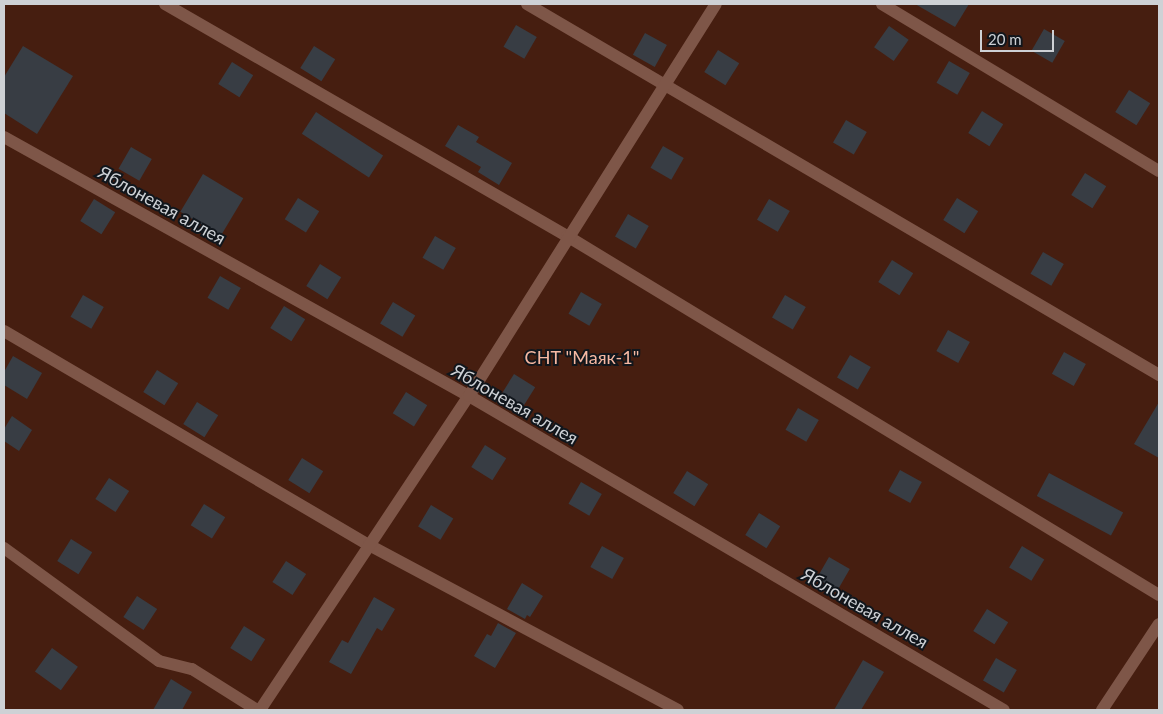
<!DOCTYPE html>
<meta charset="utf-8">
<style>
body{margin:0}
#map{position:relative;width:1163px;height:714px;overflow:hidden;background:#1a1f25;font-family:Lato,sans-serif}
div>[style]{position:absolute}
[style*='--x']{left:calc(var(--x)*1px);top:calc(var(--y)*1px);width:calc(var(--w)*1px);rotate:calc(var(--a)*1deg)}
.green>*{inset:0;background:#461e10;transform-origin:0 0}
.building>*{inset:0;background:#383d44;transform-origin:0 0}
.minor>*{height:12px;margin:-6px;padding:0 6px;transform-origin:6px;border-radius:6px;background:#7e5648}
span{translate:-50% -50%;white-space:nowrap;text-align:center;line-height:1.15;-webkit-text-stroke:4px #11161c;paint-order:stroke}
.street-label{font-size:18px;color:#ced1d5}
.park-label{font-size:18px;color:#f6b8a2}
.frame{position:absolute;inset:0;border:5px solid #ced1d5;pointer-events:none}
.scale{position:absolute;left:980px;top:30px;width:74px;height:22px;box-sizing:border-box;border:2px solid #ced1d5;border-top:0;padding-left:6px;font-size:15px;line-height:18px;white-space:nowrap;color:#ced1d5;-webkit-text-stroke:4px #11161c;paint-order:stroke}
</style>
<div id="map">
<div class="green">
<i style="left:4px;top:4px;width:1155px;height:706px"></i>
</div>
<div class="building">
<i style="clip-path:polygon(915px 4px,969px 4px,955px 27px)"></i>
<i style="left:516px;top:25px;width:24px;height:25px;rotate:30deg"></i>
<i style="left:889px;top:26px;width:24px;height:26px;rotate:35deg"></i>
<i style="left:1044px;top:29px;width:24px;height:25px;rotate:30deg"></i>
<i style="left:645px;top:33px;width:25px;height:25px;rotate:29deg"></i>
<i style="clip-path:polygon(23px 46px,73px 76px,37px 134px,4px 113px,4px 77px)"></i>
<i style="left:314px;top:46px;width:25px;height:26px;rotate:32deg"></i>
<i style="left:718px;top:50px;width:25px;height:26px;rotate:32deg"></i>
<i style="left:949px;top:61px;width:24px;height:25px;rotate:30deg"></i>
<i style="left:232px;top:62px;width:25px;height:26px;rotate:32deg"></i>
<i style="left:1129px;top:90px;width:25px;height:26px;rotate:32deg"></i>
<i style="left:982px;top:111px;width:25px;height:26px;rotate:32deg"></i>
<i style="left:316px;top:112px;width:80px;height:26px;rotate:33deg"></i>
<i style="left:846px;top:120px;width:24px;height:26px;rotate:30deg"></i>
<i style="clip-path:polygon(458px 125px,479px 137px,476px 142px,512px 163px,499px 185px,478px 172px,481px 167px,445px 146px)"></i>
<i style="left:663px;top:146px;width:24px;height:25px;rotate:30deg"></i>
<i style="left:131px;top:147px;width:24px;height:25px;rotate:30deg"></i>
<i style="left:1085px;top:173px;width:25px;height:26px;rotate:32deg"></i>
<i style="left:203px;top:174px;width:47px;height:44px;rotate:31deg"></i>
<i style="left:298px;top:198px;width:25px;height:25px;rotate:32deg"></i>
<i style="left:957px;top:198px;width:25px;height:26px;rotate:32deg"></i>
<i style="left:94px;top:199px;width:25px;height:26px;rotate:32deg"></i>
<i style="left:769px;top:199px;width:24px;height:24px;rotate:30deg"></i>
<i style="left:628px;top:214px;width:24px;height:26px;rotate:30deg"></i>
<i style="left:435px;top:236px;width:24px;height:25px;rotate:30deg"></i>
<i style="left:1043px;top:252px;width:24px;height:25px;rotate:30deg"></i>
<i style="left:892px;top:260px;width:25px;height:26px;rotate:32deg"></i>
<i style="left:320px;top:264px;width:25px;height:26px;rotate:32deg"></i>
<i style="left:220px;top:276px;width:24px;height:25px;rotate:30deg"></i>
<i style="left:581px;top:292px;width:24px;height:25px;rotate:30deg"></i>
<i style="left:83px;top:295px;width:24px;height:25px;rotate:30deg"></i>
<i style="left:785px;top:295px;width:24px;height:26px;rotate:30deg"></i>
<i style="left:393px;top:302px;width:26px;height:25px;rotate:31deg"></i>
<i style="left:284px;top:306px;width:25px;height:26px;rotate:32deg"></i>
<i style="left:948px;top:330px;width:25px;height:24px;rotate:29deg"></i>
<i style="left:1064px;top:352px;width:25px;height:25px;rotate:29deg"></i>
<i style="left:850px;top:355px;width:24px;height:26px;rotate:30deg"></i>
<i style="clip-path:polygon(13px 356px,42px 373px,27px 399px,4px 385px,4px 372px)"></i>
<i style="left:157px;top:370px;width:25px;height:26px;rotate:32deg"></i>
<i style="left:514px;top:374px;width:25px;height:25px;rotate:32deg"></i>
<i style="left:406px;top:392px;width:25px;height:25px;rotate:32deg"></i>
<i style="left:197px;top:402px;width:25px;height:26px;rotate:32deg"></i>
<i style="clip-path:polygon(1159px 402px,1159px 458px,1134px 444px)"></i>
<i style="left:798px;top:408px;width:24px;height:25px;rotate:30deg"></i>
<i style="clip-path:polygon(12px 416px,32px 430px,19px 451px,4px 441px,4px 429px)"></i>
<i style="left:485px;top:445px;width:25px;height:26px;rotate:32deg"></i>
<i style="left:302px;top:458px;width:25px;height:26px;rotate:32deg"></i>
<i style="left:900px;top:470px;width:25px;height:24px;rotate:29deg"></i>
<i style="left:687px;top:471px;width:25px;height:26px;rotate:32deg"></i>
<i style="left:1049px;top:473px;width:84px;height:26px;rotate:28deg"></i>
<i style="left:109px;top:478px;width:24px;height:25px;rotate:33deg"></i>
<i style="left:581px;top:482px;width:24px;height:25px;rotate:30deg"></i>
<i style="left:204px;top:504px;width:25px;height:25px;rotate:32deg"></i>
<i style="left:431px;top:505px;width:26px;height:25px;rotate:31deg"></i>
<i style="left:759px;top:513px;width:25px;height:26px;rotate:32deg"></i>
<i style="left:71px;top:539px;width:25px;height:26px;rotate:32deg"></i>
<i style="left:602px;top:546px;width:25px;height:24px;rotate:29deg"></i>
<i style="left:1022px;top:546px;width:26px;height:25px;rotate:31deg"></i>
<i style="left:829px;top:557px;width:24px;height:25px;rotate:30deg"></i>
<i style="left:286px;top:561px;width:24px;height:25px;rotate:33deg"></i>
<i style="clip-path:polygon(522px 583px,543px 596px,530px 617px,527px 615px,525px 619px,507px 609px)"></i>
<i style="left:137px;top:596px;width:24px;height:25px;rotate:33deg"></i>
<i style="clip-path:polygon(374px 597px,395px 609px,382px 631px,377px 628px,351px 674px,329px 662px,342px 640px,348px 643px)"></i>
<i style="left:987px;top:609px;width:25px;height:26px;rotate:32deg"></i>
<i style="clip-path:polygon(498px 623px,516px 633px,495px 668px,474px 656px,487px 634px,491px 636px)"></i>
<i style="left:244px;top:626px;width:25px;height:26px;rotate:32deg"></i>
<i style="left:52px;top:648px;width:32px;height:29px;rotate:36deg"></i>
<i style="left:996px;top:658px;width:24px;height:26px;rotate:30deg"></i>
<i style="clip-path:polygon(863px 660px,884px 672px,861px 710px,834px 710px)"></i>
<i style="clip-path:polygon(171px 679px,192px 692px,182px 710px,153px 710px)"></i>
</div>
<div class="minor">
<i style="--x:165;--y:4;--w:464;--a:30"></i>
<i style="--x:567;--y:236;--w:692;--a:31.23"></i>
<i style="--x:527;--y:4;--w:733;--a:30.41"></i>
<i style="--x:882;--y:4;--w:323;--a:31.1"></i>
<i style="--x:4;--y:137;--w:532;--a:29.12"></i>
<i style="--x:469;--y:396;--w:620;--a:30.41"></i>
<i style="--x:4;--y:331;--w:423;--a:30.4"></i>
<i style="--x:369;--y:545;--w:350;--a:28.1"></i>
<i style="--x:4;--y:548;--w:192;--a:36.1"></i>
<i style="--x:159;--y:661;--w:34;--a:14"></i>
<i style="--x:192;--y:669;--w:77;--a:32.2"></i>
<i style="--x:260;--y:710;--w:377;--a:-56.4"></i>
<i style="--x:469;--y:396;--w:463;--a:-57.8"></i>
<i style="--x:1102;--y:710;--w:103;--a:-56.5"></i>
</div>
<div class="street-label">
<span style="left:162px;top:205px;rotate:29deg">Яблоневая аллея</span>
<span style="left:515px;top:404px;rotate:30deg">Яблоневая аллея</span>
<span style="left:865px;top:608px;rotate:30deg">Яблоневая аллея</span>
</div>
<div class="park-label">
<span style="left:582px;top:357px">СНТ "Маяк-1"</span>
</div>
<div class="frame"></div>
<div class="scale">20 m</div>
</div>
